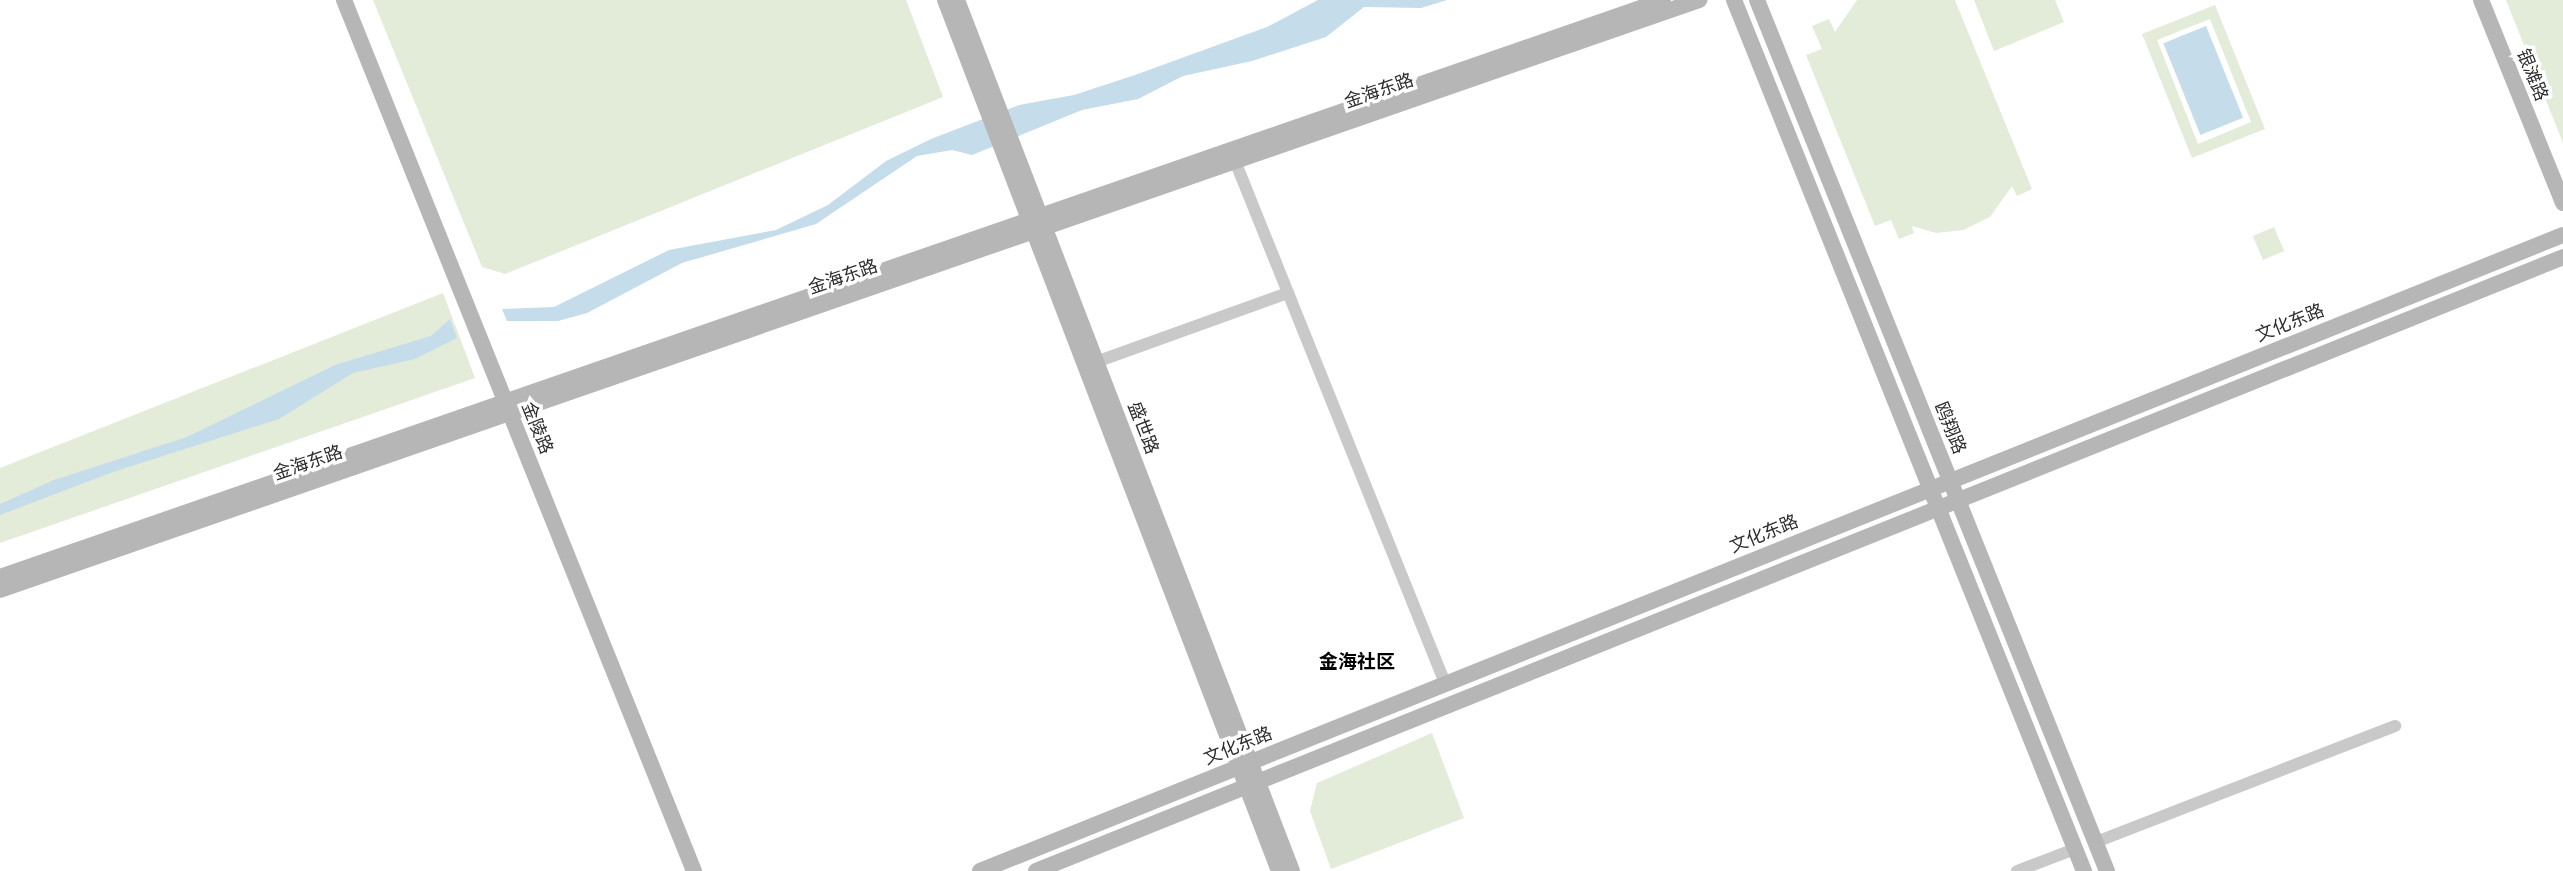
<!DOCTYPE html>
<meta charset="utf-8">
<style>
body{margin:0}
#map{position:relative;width:2563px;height:871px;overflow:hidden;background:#fff;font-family:Figtree,"Noto Sans SC",sans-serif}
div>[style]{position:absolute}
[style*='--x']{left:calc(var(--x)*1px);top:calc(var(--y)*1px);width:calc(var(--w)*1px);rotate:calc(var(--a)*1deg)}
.green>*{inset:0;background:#e3ebd9;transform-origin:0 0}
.water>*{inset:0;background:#c5dceb;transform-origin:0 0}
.street>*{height:12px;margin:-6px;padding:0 6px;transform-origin:6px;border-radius:6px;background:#c9c9c9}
.secondary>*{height:16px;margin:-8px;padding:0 8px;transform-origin:8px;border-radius:8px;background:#b6b6b6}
span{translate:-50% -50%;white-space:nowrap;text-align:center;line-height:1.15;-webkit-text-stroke:7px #fff;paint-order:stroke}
.street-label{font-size:18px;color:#2c2c2c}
.neighbourhood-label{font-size:19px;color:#000;font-weight:700}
</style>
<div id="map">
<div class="green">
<i style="clip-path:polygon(373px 0,906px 0,943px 97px,505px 274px,482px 267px)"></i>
<i style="clip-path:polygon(1857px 0,1955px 0,2032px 189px,2017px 196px,2012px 186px,1990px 217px,1963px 230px,1936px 233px,1912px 226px,1914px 233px,1899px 239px,1891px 220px,1875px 226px,1806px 55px,1822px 49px,1812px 26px,1829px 19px,1835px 32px)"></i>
<i style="clip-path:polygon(1974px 0,2055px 0,2064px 22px,1994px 51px)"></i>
<i style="clip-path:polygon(2506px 0,2563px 0,2563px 143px)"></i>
<i style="clip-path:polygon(evenodd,2215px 5px,2265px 129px,2192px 158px,2142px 34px,2215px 5px,2210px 19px,2251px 122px,2198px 144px,2157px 40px,2210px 19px)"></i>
<i style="left:2274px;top:227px;width:26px;height:23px;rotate:67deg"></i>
<i style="clip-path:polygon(443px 293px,475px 378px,0 543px,0 468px)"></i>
<i style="clip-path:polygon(1432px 733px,1464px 818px,1331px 869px,1310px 811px,1317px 783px)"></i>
</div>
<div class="water">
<i style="clip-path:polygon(1318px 0,1447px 0,1421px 8px,1364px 7px,1326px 37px,1252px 61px,1183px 76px,1138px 99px,1082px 110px,972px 155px,952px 150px,917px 156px,816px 224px,682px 263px,587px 313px,558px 321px,507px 321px,502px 309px,554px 307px,669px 250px,776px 230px,828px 205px,886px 161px,931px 139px,1019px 105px,1074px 95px,1135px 75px,1267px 27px)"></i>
<i style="left:2206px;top:26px;width:99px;height:46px;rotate:68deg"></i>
<i style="clip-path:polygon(450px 319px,457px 338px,415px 359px,353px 373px,279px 419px,113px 472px,0 515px,0 504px,54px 480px,187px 437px,335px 365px,431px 336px)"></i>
</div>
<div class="street">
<i style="--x:1235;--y:161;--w:563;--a:68.09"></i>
<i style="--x:1096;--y:362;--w:204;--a:-19.8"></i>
<i style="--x:2096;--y:842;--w:321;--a:-21.2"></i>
<i style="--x:2017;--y:871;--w:62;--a:-20.8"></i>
</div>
<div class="secondary">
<i style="--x:344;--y:0;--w:939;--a:68.11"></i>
<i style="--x:945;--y:0;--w:933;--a:69.02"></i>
<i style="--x:957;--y:0;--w:933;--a:68.96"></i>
<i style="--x:1734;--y:0;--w:939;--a:68.11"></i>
<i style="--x:1757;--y:0;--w:939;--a:68.11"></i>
<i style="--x:2481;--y:0;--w:219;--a:68"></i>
<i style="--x:0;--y:577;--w:1760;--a:-19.13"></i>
<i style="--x:0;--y:590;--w:1799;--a:-19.15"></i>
<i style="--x:980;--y:871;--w:1706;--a:-21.89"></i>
<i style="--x:1036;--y:871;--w:1646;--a:-21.9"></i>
</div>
<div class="street-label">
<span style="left:2532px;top:75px;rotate:68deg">银滩路</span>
<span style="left:1379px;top:91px;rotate:-19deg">金海东路</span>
<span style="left:843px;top:277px;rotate:-19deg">金海东路</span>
<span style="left:2290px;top:323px;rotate:-22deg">文化东路</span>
<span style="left:537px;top:428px;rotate:68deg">金陵路</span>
<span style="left:1143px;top:428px;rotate:69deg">盛世路</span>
<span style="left:1950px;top:428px;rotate:68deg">鸥翔路</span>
<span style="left:308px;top:463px;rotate:-19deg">金海东路</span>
<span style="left:1764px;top:534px;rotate:-22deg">文化东路</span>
<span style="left:1238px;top:746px;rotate:-22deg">文化东路</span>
</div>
<div class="neighbourhood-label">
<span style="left:1357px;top:662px">金海社区</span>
</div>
</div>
